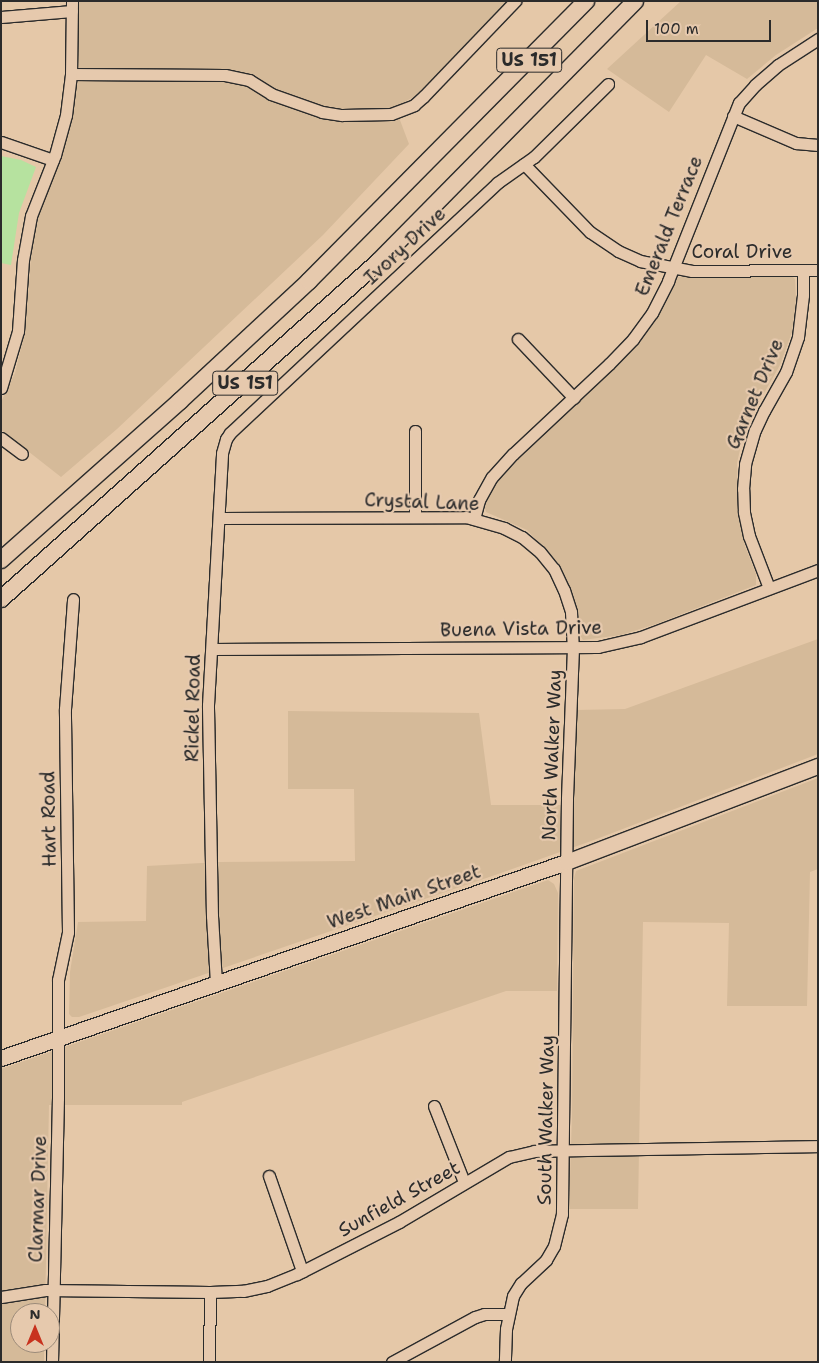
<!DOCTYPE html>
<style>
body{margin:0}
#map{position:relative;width:819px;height:1363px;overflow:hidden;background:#e5c8a8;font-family:"Shantell Sans",sans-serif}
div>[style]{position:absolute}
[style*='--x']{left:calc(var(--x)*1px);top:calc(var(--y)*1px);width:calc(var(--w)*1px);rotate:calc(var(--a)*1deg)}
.built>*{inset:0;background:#d5ba99}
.green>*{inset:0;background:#b6e29f}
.roads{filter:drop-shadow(1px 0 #2b2b2b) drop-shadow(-1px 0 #2b2b2b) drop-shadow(0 1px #2b2b2b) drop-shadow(0 -1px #2b2b2b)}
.minor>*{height:11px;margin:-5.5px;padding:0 5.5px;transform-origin:5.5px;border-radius:5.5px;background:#e6c9ad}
.major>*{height:15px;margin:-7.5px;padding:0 7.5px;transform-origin:7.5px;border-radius:7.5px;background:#e6c9ad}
.highway>*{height:16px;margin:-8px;padding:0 8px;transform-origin:8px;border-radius:8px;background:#e6c9ad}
span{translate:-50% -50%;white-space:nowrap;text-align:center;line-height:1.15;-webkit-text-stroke:4.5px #e6c9ad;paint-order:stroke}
.shield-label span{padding:1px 4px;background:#e6c9ad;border:1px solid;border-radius:4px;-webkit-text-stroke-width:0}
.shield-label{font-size:18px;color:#2b2b2b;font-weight:700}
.street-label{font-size:19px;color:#2b2b2b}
.frame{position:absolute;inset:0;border:2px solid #2b2b2b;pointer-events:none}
.north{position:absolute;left:10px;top:1303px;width:50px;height:50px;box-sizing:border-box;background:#e6c9ad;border:1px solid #9b8a79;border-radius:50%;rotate:0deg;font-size:14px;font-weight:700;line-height:20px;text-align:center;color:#2b2b2b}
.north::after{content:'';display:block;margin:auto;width:18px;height:22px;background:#c8321e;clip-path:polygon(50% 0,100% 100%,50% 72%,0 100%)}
.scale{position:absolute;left:646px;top:20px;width:125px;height:22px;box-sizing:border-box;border:2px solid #2b2b2b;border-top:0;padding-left:6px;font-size:15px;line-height:18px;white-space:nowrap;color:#2b2b2b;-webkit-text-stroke:4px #e6c9ad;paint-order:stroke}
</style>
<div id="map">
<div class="built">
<i style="clip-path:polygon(78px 1px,508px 1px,419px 94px,395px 107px,409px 144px,323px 235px,117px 429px,61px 477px,1px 430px,1px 402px,15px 373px,25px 332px,33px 232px,45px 195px,59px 163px,75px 101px)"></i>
<i style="clip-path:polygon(681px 1px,818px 1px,818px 28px,776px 55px,747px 79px,706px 55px,669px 112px,607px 69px)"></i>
<i style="clip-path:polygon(773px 276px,792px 276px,795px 279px,796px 300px,792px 332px,780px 365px,754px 411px,743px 437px,737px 463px,738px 515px,745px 546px,756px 574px,756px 585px,656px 624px,621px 635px,583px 640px,580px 635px,579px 616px,573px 594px,559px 564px,527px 530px,486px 512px,484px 505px,487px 498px,500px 476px,517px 458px,631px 352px,654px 321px,678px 277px)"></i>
<i style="clip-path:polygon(818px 639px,818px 754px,594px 840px,501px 873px,91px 1013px,79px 1017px,72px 1017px,69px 1014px,70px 972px,78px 922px,146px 921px,147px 866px,220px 862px,355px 861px,354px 789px,288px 789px,288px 711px,479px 713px,491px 805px,574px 805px,576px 710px,625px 709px)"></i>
<i style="clip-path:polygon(818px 778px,818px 869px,810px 872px,807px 1006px,727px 1006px,729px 923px,643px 922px,638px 1209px,569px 1209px,572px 1115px,574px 878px,576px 871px)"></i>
<i style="clip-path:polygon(548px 880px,554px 884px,558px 893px,557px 991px,506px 991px,182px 1102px,182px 1105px,49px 1105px,45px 1313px,20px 1313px,20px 1343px,44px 1343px,44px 1362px,1px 1362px,1px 1069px)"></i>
</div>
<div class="green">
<i style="clip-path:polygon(1px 156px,21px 160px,36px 167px,19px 213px,11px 265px,1px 263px)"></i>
</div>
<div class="roads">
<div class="minor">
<i style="--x:1;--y:17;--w:71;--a:-4.8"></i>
<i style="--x:71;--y:74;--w:154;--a:0.4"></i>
<i style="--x:225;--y:75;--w:25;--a:12"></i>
<i style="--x:249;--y:80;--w:26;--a:32"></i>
<i style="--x:271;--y:94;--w:54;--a:19.4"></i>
<i style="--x:322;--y:112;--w:20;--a:9"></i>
<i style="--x:342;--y:115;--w:49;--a:-1.2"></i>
<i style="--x:391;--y:114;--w:25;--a:-21"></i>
<i style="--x:414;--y:105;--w:13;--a:-42"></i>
<i style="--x:424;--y:96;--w:132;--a:-46.2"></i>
<i style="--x:733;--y:116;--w:69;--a:23.2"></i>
<i style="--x:796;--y:143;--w:22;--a:5"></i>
<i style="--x:1;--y:142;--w:55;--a:19.1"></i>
<i style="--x:524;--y:164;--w:95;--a:45.9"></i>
<i style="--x:590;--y:232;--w:34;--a:34"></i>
<i style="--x:618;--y:251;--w:24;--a:24"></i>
<i style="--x:640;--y:261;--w:53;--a:10.9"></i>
<i style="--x:692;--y:271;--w:126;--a:-0.5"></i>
<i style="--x:518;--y:339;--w:81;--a:46.5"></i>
<i style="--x:1;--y:388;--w:59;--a:-73.4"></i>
<i style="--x:18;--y:331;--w:71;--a:-86"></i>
<i style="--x:23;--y:260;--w:45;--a:-79.7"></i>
<i style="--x:31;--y:216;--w:66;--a:-68.5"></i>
<i style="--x:55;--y:155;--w:41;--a:-74.6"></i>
<i style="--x:66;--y:115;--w:41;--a:-83"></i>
<i style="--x:71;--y:74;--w:73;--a:-89.2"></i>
<i style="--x:1;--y:438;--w:26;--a:37"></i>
<i style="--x:415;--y:517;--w:86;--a:-90"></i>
<i style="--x:219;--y:518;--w:247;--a:-0.2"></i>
<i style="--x:466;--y:517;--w:40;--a:16"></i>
<i style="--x:504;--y:528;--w:20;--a:27"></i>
<i style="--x:522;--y:537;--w:23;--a:40"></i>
<i style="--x:540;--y:552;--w:22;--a:51"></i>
<i style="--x:554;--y:569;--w:23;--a:65"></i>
<i style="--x:564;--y:590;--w:23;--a:72"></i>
<i style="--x:571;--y:612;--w:36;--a:87"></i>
<i style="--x:573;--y:648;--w:151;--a:92.3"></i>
<i style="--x:567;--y:799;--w:415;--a:90.7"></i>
<i style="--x:562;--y:1214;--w:33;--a:104"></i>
<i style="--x:554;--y:1246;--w:16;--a:120"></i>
<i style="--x:546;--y:1260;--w:34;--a:137"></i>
<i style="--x:521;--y:1283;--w:15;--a:122"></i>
<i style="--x:513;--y:1296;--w:34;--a:102"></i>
<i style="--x:506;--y:1329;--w:33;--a:92"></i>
<i style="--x:474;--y:519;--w:20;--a:-75"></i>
<i style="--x:479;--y:500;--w:26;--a:-61"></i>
<i style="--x:492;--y:477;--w:31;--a:-48"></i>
<i style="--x:513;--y:454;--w:132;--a:-43.2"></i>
<i style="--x:609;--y:364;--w:35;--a:-46"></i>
<i style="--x:633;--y:339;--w:32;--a:-54"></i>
<i style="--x:652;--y:313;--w:36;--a:-63"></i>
<i style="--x:668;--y:281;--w:192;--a:-68.3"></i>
<i style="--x:739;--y:103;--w:24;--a:-48"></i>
<i style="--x:755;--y:85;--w:30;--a:-41"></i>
<i style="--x:778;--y:65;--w:48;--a:-33"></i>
<i style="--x:769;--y:588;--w:56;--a:-111"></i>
<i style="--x:749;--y:536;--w:25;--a:-102"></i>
<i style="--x:744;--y:512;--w:23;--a:-92"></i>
<i style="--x:743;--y:489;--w:25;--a:-85"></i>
<i style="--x:745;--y:464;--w:35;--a:-74"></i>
<i style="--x:755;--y:430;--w:21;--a:-65"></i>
<i style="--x:764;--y:411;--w:45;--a:-60.6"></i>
<i style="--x:786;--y:372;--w:37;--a:-71"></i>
<i style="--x:798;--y:337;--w:42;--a:-83.2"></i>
<i style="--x:803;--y:295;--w:25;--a:-90"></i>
<i style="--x:212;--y:649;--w:386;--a:-0.3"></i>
<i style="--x:598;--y:647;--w:44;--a:-13.1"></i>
<i style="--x:641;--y:637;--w:189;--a:-20.7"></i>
<i style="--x:216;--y:983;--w:67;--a:-93.4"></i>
<i style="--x:212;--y:916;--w:211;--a:-91.1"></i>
<i style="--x:208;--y:705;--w:252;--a:-86.8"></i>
<i style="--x:222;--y:453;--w:15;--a:-74"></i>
<i style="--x:226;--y:439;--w:7;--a:-56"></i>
<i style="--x:230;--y:433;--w:366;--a:-43.1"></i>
<i style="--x:497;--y:183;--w:45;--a:-35.1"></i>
<i style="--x:534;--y:157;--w:104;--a:-44.6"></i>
<i style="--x:434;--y:1106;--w:82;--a:68.5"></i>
<i style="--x:269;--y:1176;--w:101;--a:70.8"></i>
<i style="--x:1;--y:1297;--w:45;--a:-9"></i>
<i style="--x:45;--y:1290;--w:165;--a:0.7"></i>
<i style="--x:210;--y:1292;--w:33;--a:-2"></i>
<i style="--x:243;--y:1291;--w:25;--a:-12"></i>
<i style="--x:267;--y:1286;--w:32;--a:-22"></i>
<i style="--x:297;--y:1274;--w:114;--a:-27"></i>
<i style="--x:399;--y:1222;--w:128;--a:-30.6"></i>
<i style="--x:509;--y:1157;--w:26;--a:-13"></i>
<i style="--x:534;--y:1151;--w:284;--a:-1"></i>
<i style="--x:52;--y:1362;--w:264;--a:-88.7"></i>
<i style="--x:58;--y:1098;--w:118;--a:-90"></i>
<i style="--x:58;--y:980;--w:49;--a:-78.2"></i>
<i style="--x:68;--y:932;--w:223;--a:-90.8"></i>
<i style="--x:65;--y:709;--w:110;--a:-85.8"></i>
<i style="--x:209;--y:1362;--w:70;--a:-89.2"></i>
<i style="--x:392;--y:1362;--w:94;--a:-28.5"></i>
<i style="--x:475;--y:1317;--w:9;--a:-18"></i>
<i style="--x:484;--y:1314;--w:24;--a:0"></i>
</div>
<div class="major">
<i style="--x:1;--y:1058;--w:598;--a:-19.13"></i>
<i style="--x:566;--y:862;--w:270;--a:-20.9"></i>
</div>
<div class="highway">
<i style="--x:1;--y:560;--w:239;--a:-41.6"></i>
<i style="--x:180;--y:401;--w:176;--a:-42.9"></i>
<i style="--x:309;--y:281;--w:394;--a:-45.3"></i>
<i style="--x:1;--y:599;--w:506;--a:-41.79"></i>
<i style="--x:378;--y:262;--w:366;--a:-45.4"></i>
</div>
</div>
<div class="shield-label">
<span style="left:529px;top:60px">US 151</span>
<span style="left:245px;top:383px">US 151</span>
</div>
<div class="street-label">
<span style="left:669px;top:226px;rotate:-68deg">Emerald Terrace</span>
<span style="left:405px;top:246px;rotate:-43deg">Ivory Drive</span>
<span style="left:742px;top:252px">Coral Drive</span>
<span style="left:755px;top:394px;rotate:-67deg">Garnet Drive</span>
<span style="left:422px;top:502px;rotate:2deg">Crystal Lane</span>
<span style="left:521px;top:629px;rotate:-1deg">Buena Vista Drive</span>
<span style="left:193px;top:708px;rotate:-89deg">Rickel Road</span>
<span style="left:552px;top:755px;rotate:-88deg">North Walker Way</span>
<span style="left:49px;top:819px;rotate:-91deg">Hart Road</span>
<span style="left:404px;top:897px;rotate:-19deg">West Main Street</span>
<span style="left:546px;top:1120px;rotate:-89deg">South Walker Way</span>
<span style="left:38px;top:1199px;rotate:-88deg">Clarmar Drive</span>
<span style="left:399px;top:1199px;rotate:-29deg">Sunfield Street</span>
</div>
<div class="frame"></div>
<div class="north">N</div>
<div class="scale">100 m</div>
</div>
